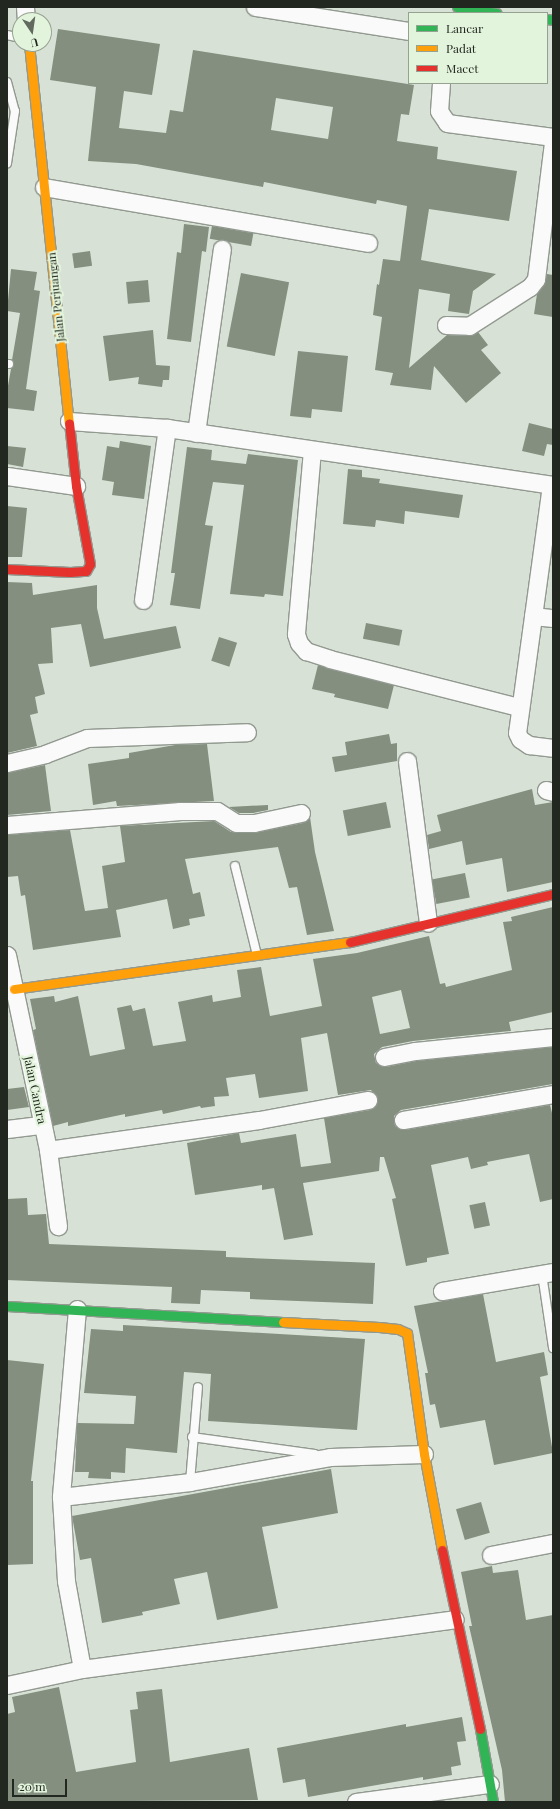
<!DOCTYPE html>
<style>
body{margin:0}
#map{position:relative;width:560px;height:1809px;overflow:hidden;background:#d8e1d5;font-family:"Playfair Display",serif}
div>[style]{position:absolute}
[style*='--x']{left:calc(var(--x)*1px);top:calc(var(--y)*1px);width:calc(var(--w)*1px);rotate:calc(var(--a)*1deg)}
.building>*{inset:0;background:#848f80;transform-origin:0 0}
.roads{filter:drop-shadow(1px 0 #929990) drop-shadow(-1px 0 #929990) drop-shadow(0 1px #929990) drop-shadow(0 -1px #929990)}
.lane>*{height:8px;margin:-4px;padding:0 4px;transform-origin:4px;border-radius:4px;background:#f9faf9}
.street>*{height:17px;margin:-8.5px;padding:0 8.5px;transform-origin:8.5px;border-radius:8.5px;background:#f9faf9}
.fast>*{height:9px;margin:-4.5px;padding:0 4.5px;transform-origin:4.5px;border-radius:4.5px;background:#30b455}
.slow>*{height:9px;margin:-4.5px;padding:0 4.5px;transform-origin:4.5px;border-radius:4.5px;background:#ff9f0a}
.jam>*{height:9px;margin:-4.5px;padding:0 4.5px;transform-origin:4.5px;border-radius:4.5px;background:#e5322d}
span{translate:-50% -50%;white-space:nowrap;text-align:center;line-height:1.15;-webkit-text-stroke:4px #e3f4dc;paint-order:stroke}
.street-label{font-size:12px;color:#222820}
.frame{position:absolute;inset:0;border:8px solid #222820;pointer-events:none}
.legend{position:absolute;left:408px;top:12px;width:140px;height:72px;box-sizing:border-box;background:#e3f4dc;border:1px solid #96a291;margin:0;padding:5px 7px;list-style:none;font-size:12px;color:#222820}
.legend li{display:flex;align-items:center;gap:8px;height:20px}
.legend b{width:20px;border:1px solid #96a291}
.north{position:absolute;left:12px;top:12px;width:40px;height:40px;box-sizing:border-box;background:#e3f4dc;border:1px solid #96a291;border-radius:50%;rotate:167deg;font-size:11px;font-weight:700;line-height:16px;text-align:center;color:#222820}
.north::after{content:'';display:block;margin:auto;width:14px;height:18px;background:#62695f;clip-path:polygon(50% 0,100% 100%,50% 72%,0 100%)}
.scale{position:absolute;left:12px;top:1779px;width:55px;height:18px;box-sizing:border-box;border:2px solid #222820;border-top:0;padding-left:5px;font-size:12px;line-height:14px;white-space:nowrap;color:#222820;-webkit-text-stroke:3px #e3f4dc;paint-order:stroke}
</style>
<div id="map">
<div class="building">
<i style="clip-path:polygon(evenodd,58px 29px,160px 44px,152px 95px,124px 91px,119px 128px,166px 133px,170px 110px,183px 112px,193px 50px,414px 85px,409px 115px,401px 114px,397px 141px,438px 147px,437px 159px,517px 171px,509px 221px,429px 209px,421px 260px,496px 274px,473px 291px,469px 314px,448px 311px,450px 294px,419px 289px,409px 368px,447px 335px,469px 336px,478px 332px,488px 345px,481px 350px,501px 373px,466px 403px,434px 366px,431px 390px,390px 385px,393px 373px,375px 370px,382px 317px,373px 315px,377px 284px,379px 285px,383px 259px,400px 261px,407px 206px,377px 200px,376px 204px,264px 182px,263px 187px,136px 164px,88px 161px,96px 87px,50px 80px,58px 29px,276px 98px,333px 107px,328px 139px,271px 130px,276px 98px)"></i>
<i style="clip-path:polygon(184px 224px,209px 227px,206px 252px,202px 251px,191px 342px,167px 339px,177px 252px,181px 253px)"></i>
<i style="left:212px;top:226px;width:42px;height:13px;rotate:10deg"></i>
<i style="left:90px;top:251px;width:15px;height:18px;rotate:82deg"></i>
<i style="clip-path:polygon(11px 269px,37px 272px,34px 290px,40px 291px,26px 389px,37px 391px,34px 411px,7px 408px,7px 391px,11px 369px,14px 364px,12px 360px,20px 313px,7px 311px)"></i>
<i style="left:241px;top:273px;width:49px;height:75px;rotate:11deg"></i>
<i style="clip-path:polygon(547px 274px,553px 275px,553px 317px,534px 314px,537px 294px,544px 285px)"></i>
<i style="left:148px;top:280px;width:22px;height:22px;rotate:85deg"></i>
<i style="clip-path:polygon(153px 330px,156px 365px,170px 366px,169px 380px,163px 380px,162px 387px,138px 384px,139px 377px,109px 381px,103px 336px)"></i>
<i style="clip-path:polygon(298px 351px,348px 356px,342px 412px,312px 409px,311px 418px,290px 416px)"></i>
<i style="clip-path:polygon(529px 423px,553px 429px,553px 445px,547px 444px,544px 456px,522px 451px)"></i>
<i style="clip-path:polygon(120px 441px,151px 446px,144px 499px,112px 495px,114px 482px,102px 480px,107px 446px,119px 448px)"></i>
<i style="clip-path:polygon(7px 446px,26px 448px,23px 467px,7px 464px)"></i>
<i style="clip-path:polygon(187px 447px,212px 450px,211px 460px,246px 464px,248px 454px,298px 460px,283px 596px,265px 594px,264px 597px,230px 594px,244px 485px,213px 482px,205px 525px,213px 526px,200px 609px,170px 605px,175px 573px,171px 573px)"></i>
<i style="clip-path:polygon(348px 469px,362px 470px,362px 477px,380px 479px,379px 483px,463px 495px,459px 518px,405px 511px,404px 524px,376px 520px,375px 527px,343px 524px)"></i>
<i style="clip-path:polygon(7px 506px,27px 508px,22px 557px,7px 557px)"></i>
<i style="clip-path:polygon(7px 582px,32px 583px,33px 595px,97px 585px,97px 608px,104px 639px,176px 626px,181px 648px,90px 667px,81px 624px,51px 628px,53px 663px,38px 664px,45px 694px,35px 697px,38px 713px,30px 715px,37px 746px,7px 753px)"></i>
<i style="left:366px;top:623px;width:37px;height:16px;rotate:11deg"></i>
<i style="left:219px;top:637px;width:19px;height:25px;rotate:18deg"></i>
<i style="clip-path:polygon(318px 665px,394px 685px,388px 709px,334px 697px,335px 694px,312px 689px)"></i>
<i style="clip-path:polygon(389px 734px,391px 744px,397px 743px,397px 761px,335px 772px,332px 757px,347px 755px,345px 742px)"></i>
<i style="clip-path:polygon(207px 744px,214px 801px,117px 806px,116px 801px,93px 805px,88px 764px,129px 758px,129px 753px,175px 745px)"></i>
<i style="clip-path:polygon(45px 765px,51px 811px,7px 815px,7px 773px)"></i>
<i style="clip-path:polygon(532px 789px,535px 805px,553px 802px,553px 882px,507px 892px,502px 858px,466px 865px,462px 841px,429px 849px,427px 835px,441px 831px,437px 815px)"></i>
<i style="left:386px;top:802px;width:26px;height:44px;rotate:79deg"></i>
<i style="clip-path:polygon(268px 805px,268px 810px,253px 813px,239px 813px,229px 807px)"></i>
<i style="clip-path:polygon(310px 817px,315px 852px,334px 931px,307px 935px,297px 887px,289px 888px,278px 847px,185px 859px,193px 894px,200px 892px,205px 916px,189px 919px,190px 925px,173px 929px,167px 899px,116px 910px,121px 937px,33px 950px,25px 895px,21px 896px,18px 876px,7px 877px,7px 835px,70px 830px,85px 911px,108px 908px,102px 866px,125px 862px,120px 826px,214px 821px,231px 832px,254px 833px,303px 823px)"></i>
<i style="left:465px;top:873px;width:25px;height:34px;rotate:79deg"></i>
<i style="clip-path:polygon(evenodd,553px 907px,553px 1012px,509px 1022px,511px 1031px,413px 1041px,382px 1047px,374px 1054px,376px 1063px,386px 1067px,416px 1061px,553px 1047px,553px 1084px,401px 1110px,394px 1116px,395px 1126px,405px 1130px,550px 1105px,553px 1117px,553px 1199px,540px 1202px,529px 1154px,487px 1162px,488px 1165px,471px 1169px,468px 1157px,431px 1165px,449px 1254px,427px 1258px,427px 1262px,406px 1266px,392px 1199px,396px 1198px,384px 1157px,380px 1157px,379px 1171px,303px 1183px,313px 1235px,284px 1240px,274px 1188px,262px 1190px,262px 1185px,195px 1195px,187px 1143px,239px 1133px,241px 1143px,296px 1134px,301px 1167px,331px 1163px,324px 1118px,370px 1110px,375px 1107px,378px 1099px,371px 1090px,338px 1095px,327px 1033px,301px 1038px,308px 1091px,259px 1098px,255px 1074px,226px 1078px,229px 1096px,214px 1097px,215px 1106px,201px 1108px,200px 1106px,163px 1114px,162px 1110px,125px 1117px,125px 1114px,68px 1126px,68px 1122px,53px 1126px,33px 1030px,36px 1029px,30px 999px,54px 996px,55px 1002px,78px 996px,90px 1056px,125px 1049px,117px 1008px,131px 1005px,133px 1011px,145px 1008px,153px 1046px,186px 1041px,178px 1002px,212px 995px,213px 1002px,241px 997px,237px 970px,261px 967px,270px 1016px,322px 1006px,313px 959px,357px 953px,429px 936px,440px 984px,445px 983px,446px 987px,512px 970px,503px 922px,512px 921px,511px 917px,553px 907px,401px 990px,410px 1028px,380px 1034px,372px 997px,401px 990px)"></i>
<i style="clip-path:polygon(24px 1087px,29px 1107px,7px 1110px,7px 1089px)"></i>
<i style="clip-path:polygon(27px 1198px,28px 1215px,46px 1214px,49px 1244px,226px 1251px,226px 1257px,375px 1263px,373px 1304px,250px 1299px,250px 1292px,201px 1290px,200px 1304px,171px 1303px,172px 1287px,7px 1280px,7px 1199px)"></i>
<i style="left:485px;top:1202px;width:24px;height:16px;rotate:78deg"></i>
<i style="clip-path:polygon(483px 1294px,496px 1362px,544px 1352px,548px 1375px,540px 1377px,553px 1453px,494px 1465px,485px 1420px,440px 1428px,435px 1404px,430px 1405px,425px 1373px,428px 1373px,414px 1306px)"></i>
<i style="clip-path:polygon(123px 1325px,365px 1339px,357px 1430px,208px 1421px,211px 1374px,184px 1372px,177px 1453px,126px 1448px,125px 1473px,111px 1472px,111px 1479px,88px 1478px,89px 1472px,75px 1472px,77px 1423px,134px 1424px,136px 1396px,84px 1393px,91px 1329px,123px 1331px)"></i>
<i style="clip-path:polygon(7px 1360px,44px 1364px,31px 1481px,33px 1481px,33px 1564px,7px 1565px)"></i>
<i style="clip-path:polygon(331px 1469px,338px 1513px,262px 1527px,278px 1608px,217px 1620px,207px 1572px,174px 1579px,180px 1604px,142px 1612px,143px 1615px,102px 1623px,91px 1558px,80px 1560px,72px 1516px)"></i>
<i style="left:481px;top:1502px;width:32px;height:26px;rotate:74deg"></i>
<i style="clip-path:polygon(492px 1566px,493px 1573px,518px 1570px,526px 1620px,553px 1615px,553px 1802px,505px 1802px,502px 1770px,469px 1626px,472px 1626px,461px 1572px)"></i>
<i style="clip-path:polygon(59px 1687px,76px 1772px,136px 1762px,130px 1710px,138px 1709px,136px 1692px,162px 1689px,170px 1762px,249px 1748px,258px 1800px,7px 1802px,7px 1714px,15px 1712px,12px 1697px)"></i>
<i style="clip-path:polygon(462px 1717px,466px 1741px,457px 1742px,461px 1765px,451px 1767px,452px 1775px,423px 1780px,423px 1777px,308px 1797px,305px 1779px,283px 1783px,277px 1748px,406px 1724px,406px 1727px)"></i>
</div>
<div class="roads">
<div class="lane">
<i style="--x:7;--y:35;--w:13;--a:13"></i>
<i style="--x:7;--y:82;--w:30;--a:75"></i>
<i style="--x:15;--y:111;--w:53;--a:98.7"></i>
<i style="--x:7;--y:364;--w:2;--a:0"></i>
<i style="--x:235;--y:866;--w:92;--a:76.1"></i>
<i style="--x:542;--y:1274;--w:75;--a:81.5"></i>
<i style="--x:192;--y:1437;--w:124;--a:7.9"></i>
<i style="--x:190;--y:1482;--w:95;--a:-85.2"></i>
</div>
<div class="street">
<i style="--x:25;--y:7;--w:13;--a:86"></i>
<i style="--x:255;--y:7;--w:156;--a:8.9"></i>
<i style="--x:441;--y:83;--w:28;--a:94"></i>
<i style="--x:439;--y:111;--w:14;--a:56"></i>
<i style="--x:447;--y:123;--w:107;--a:7.5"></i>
<i style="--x:44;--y:187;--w:329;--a:9.8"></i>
<i style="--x:446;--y:325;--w:23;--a:2"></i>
<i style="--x:469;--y:326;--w:72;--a:-32.6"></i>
<i style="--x:530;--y:287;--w:10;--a:-53"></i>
<i style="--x:536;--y:279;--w:137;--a:-82.9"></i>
<i style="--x:69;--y:421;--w:98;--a:4.1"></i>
<i style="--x:167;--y:428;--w:390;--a:8.4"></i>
<i style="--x:196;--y:433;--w:186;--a:-82"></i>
<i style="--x:312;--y:450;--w:185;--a:95"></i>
<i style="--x:296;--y:634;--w:9;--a:72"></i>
<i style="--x:299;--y:643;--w:11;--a:49"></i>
<i style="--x:306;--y:651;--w:25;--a:18"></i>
<i style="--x:330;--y:659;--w:195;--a:14.3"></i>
<i style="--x:7;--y:476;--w:70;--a:8.2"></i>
<i style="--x:551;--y:485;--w:250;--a:97.8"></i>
<i style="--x:517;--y:733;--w:7;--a:63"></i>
<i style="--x:520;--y:739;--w:11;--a:34"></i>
<i style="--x:529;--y:745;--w:24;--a:7"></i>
<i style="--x:143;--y:600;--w:174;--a:-82.1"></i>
<i style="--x:533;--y:616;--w:20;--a:6"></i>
<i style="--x:407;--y:761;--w:163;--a:82.6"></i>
<i style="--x:7;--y:763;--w:39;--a:-13"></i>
<i style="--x:45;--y:754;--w:45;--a:-20.9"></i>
<i style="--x:87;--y:738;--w:160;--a:-2.1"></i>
<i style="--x:546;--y:790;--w:7;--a:16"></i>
<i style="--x:7;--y:825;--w:174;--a:-4.6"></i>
<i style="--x:180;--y:811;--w:37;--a:0"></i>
<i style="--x:217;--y:811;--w:22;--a:32"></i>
<i style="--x:236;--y:823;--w:18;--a:0"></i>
<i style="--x:254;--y:823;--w:48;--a:-12"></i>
<i style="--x:7;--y:955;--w:199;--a:78.1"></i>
<i style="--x:48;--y:1150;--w:77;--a:82.5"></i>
<i style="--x:384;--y:1057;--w:32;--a:-11"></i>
<i style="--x:415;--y:1051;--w:139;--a:-5.8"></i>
<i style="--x:403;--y:1120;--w:152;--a:-9.8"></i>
<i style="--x:7;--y:1129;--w:35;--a:-7"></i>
<i style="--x:48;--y:1150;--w:213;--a:-8.1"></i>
<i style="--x:259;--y:1120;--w:111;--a:-10.4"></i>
<i style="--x:442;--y:1291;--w:113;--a:-9.7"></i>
<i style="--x:77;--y:1309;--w:189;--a:94.9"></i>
<i style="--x:61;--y:1497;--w:84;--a:86.6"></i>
<i style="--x:66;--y:1581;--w:89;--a:79.7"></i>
<i style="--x:61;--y:1497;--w:130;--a:-6.6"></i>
<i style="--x:190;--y:1482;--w:142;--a:-10.1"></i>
<i style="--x:330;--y:1457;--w:94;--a:-1.8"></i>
<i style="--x:491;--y:1555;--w:63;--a:-11"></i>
<i style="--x:7;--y:1685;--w:77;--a:-12"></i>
<i style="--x:82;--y:1669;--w:376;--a:-7.6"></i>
<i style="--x:356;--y:1802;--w:135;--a:-7.7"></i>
</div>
<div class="fast">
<i style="--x:457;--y:7;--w:40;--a:8.5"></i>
<i style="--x:547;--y:19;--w:6;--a:9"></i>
<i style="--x:7;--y:1306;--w:276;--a:3.3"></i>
<i style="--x:480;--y:1729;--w:74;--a:79.9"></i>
</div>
<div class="slow">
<i style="--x:29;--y:44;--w:381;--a:84"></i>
<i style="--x:14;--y:989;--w:339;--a:-8"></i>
<i style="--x:283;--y:1322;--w:96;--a:3"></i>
<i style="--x:379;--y:1327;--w:19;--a:6"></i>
<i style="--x:398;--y:1329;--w:10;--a:24"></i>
<i style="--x:407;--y:1333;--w:122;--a:82"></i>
<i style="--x:424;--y:1454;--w:98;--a:79.4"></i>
</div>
<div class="jam">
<i style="--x:7;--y:569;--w:63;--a:2.7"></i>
<i style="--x:70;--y:572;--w:16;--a:-4"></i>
<i style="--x:86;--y:571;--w:8;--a:-60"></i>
<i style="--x:90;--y:564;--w:79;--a:-100.2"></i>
<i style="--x:76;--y:486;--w:63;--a:-96.3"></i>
<i style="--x:350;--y:942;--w:209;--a:-13.3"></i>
<i style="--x:442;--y:1550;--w:183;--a:78"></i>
</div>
</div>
<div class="street-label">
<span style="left:56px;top:297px;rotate:-96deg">Jalan Perjuangan</span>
<span style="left:35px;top:1090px;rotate:78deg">Jalan Candra</span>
</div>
<div class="frame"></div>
<ul class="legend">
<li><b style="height:5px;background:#30b455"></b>Lancar</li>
<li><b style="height:5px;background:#ff9f0a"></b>Padat</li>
<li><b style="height:5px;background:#e5322d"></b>Macet</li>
</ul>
<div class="north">U</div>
<div class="scale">20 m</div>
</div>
